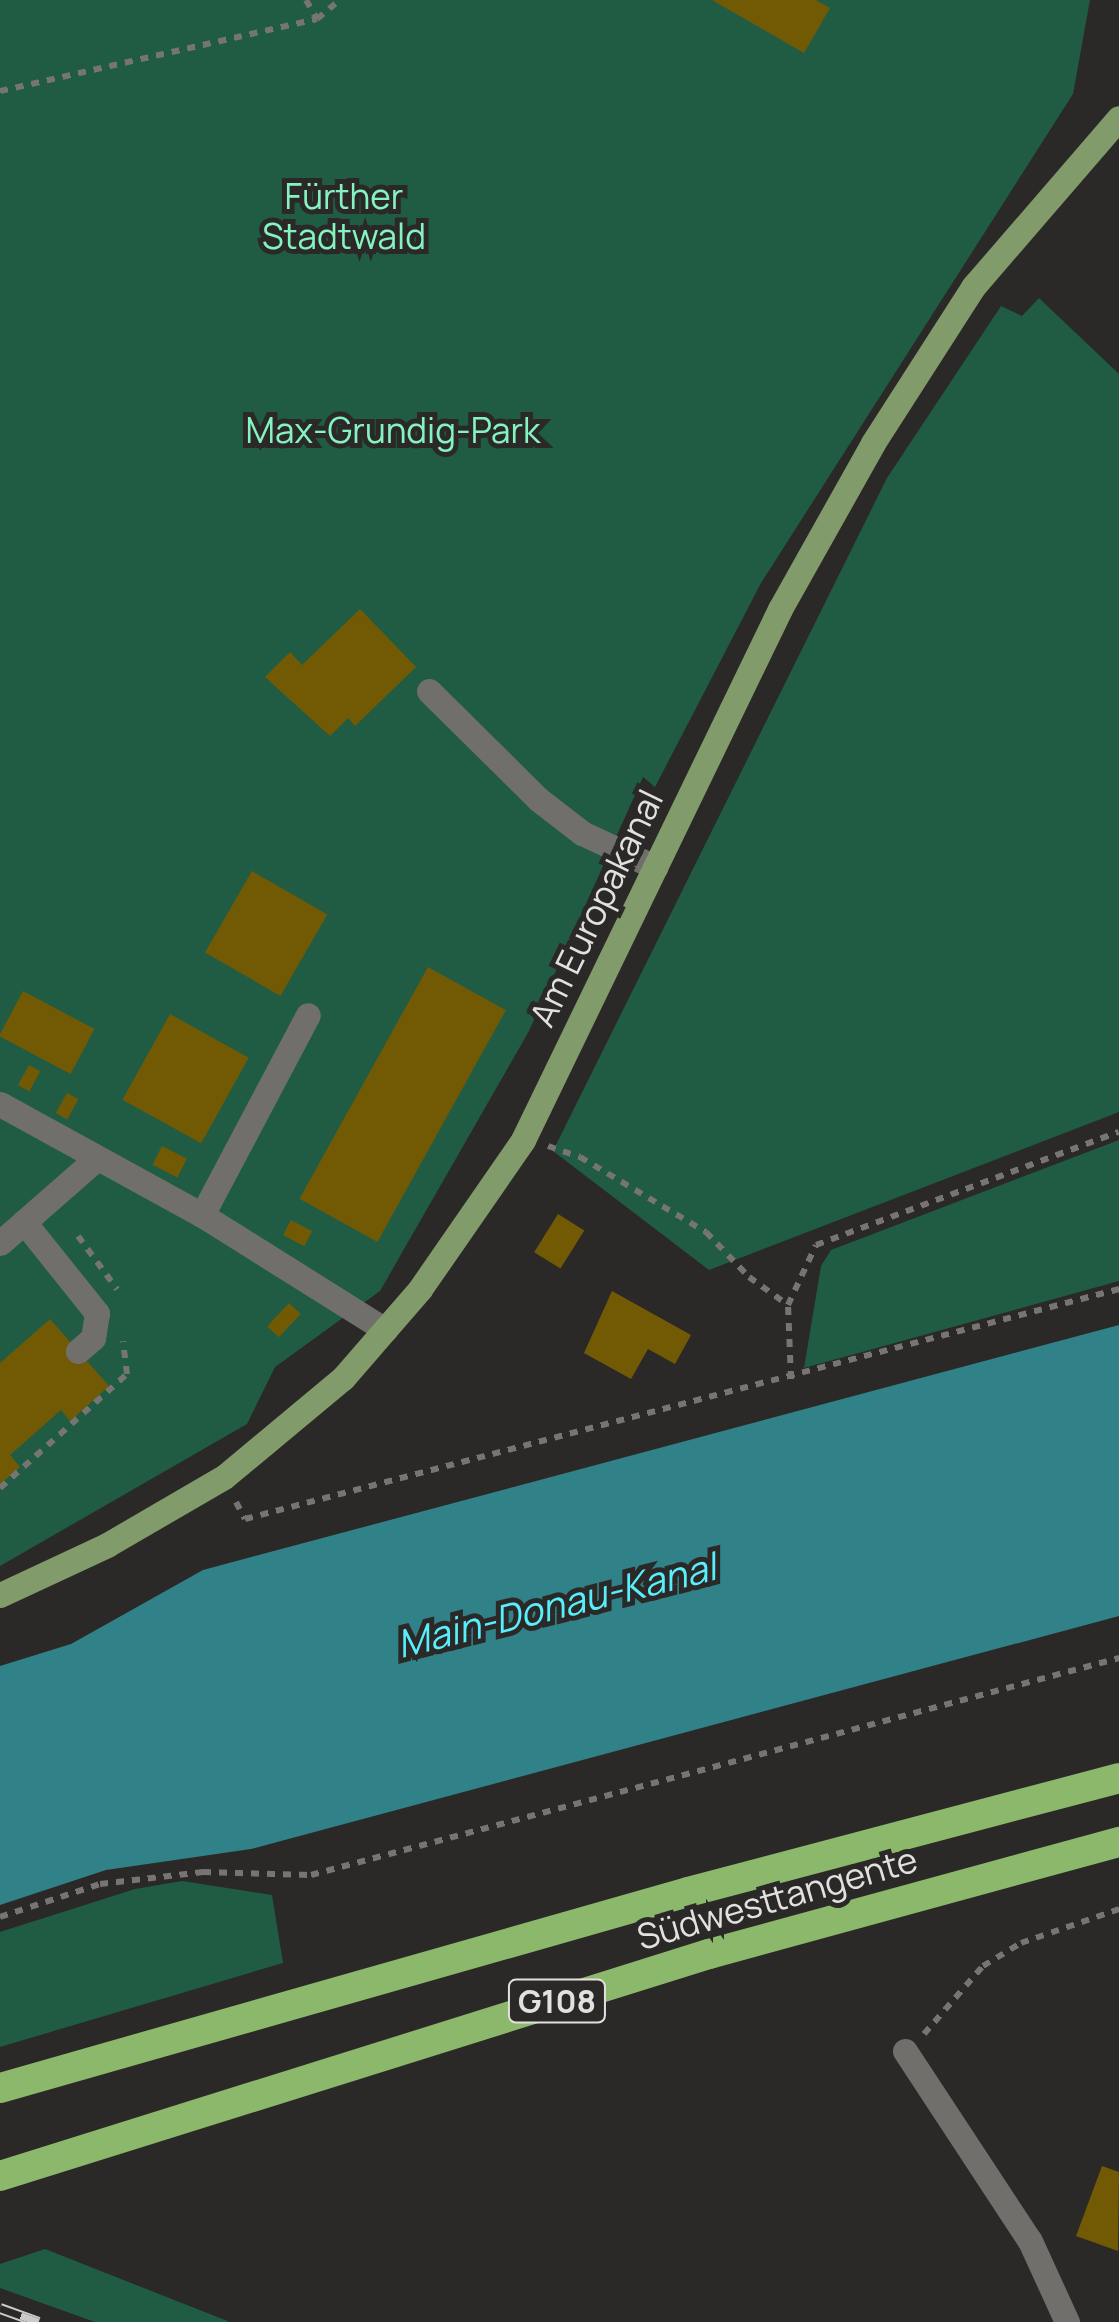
<!DOCTYPE html>
<meta charset="utf-8">
<style>
body{margin:0}
#map{position:relative;width:1119px;height:2322px;overflow:hidden;background:#2a2927;font-family:Manrope,sans-serif}
div>[style]{position:absolute}
[style*='--x']{left:calc(var(--x)*1px);top:calc(var(--y)*1px);width:calc(var(--w)*1px);rotate:calc(var(--a)*1deg)}
.green>*{inset:0;background:#1f5c43}
.water>*{inset:0;background:#318188}
.building>*{inset:0;background:#725a05;transform-origin:0 0}
.path>*{height:6px;margin-top:-3px;transform-origin:0;background:repeating-linear-gradient(90deg,#767573 0 8px,transparent 0 16px)}
.minor>*{height:25px;margin:-12.5px;padding:0 12.5px;transform-origin:12.5px;border-radius:12.5px;background:#706f6c}
.major>*{height:25px;margin:-12.5px;padding:0 12.5px;transform-origin:12.5px;border-radius:12.5px;background:#819b6b}
.highway>*{height:30px;margin:-15px;padding:0 15px;transform-origin:15px;border-radius:15px;background:#8cb86b}
.rail>*{height:11px;margin-top:-5.5px;transform-origin:0;background:repeating-linear-gradient(90deg,#2a2927 0 22px,#cbcac9 0 44px);box-sizing:border-box;border-block:2px solid #cbcac9}
span{translate:-50% -50%;white-space:nowrap;text-align:center;line-height:1.15;-webkit-text-stroke:10px #2a2927;paint-order:stroke}
.shield-label span{padding:2px 8px;background:#2a2927;border:2px solid;border-radius:8px;-webkit-text-stroke-width:0}
.shield-label{font-size:32px;color:#e2e1e0;font-weight:700}
.park-label{font-size:35px;color:#84f3c0}
.street-label{font-size:35px;color:#e2e1e0}
.water-label{font-size:38px;color:#58eefb;font-style:italic}
</style>
<div id="map">
<div class="green">
<i style="clip-path:polygon(0 0,1090px 0,1073px 94px,761px 583px,655px 787px,643px 777px,529px 1031px,380px 1291px,275px 1367px,247px 1424px,0 1566px)"></i>
<i style="clip-path:polygon(1039px 298px,1119px 374px,1119px 1112px,709px 1270px,553px 1151px,887px 478px,1001px 306px,1022px 316px)"></i>
<i style="clip-path:polygon(1119px 1140px,1119px 1281px,804px 1368px,821px 1266px,831px 1250px)"></i>
<i style="clip-path:polygon(182px 1881px,272px 1895px,283px 1963px,0 2047px,0 1932px,135px 1889px)"></i>
<i style="clip-path:polygon(45px 2249px,230px 2322px,95px 2322px,0 2288px,0 2264px)"></i>
</div>
<div class="water">
<i style="clip-path:polygon(1119px 1325px,1119px 1616px,251px 1849px,106px 1870px,0 1905px,0 1666px,71px 1644px,203px 1570px)"></i>
</div>
<div class="building">
<i style="clip-path:polygon(712px 0,816px 0,830px 8px,804px 53px)"></i>
<i style="clip-path:polygon(360px 609px,416px 667px,355px 726px,348px 718px,330px 736px,265px 677px,290px 652px,302px 665px)"></i>
<i style="left:252px;top:871px;width:87px;height:94px;rotate:30deg"></i>
<i style="left:428px;top:967px;width:89px;height:265px;rotate:29deg"></i>
<i style="left:23px;top:991px;width:81px;height:51px;rotate:28deg"></i>
<i style="left:170px;top:1014px;width:90px;height:98px;rotate:29deg"></i>
<i style="left:29px;top:1065px;width:13px;height:23px;rotate:29deg"></i>
<i style="left:67px;top:1093px;width:13px;height:23px;rotate:29deg"></i>
<i style="left:162px;top:1146px;width:28px;height:21px;rotate:27deg"></i>
<i style="left:558px;top:1214px;width:31px;height:45px;rotate:32deg"></i>
<i style="left:291px;top:1220px;width:24px;height:17px;rotate:28deg"></i>
<i style="clip-path:polygon(612px 1291px,691px 1335px,675px 1364px,648px 1349px,631px 1379px,584px 1353px)"></i>
<i style="left:289px;top:1303px;width:16px;height:32px;rotate:43deg"></i>
<i style="clip-path:polygon(50px 1319px,109px 1386px,70px 1421px,61px 1410px,10px 1455px,20px 1467px,0 1484px,0 1363px)"></i>
<i style="clip-path:polygon(1102px 2166px,1119px 2172px,1118px 2251px,1076px 2236px)"></i>
</div>
<div class="path">
<i style="--x:306;--y:0;--w:22;--a:60"></i>
<i style="--x:0;--y:91;--w:325;--a:-12.8"></i>
<i style="--x:317;--y:19;--w:30;--a:-40"></i>
<i style="--x:548;--y:1146;--w:34;--a:19"></i>
<i style="--x:580;--y:1157;--w:147;--a:30.8"></i>
<i style="--x:706;--y:1232;--w:62;--a:46.3"></i>
<i style="--x:749;--y:1277;--w:48;--a:35.7"></i>
<i style="--x:78;--y:1236;--w:66;--a:53.7"></i>
<i style="--x:791;--y:1379;--w:74;--a:-92.3"></i>
<i style="--x:788;--y:1305;--w:66;--a:-65"></i>
<i style="--x:816;--y:1245;--w:323;--a:-20.5"></i>
<i style="--x:0;--y:1488;--w:171;--a:-41.9"></i>
<i style="--x:127;--y:1374;--w:33;--a:-97"></i>
<i style="--x:236;--y:1502;--w:19;--a:62"></i>
<i style="--x:245;--y:1519;--w:904;--a:-14.74"></i>
<i style="--x:0;--y:1917;--w:105;--a:-18.3"></i>
<i style="--x:100;--y:1884;--w:104;--a:-6.6"></i>
<i style="--x:203;--y:1872;--w:108;--a:1.6"></i>
<i style="--x:311;--y:1875;--w:837;--a:-15.03"></i>
<i style="--x:924;--y:2034;--w:90;--a:-49.1"></i>
<i style="--x:983;--y:1966;--w:44;--a:-31.2"></i>
<i style="--x:1021;--y:1943;--w:104;--a:-19.1"></i>
</div>
<div class="minor">
<i style="--x:429;--y:691;--w:153;--a:44.7"></i>
<i style="--x:538;--y:799;--w:56;--a:37.7"></i>
<i style="--x:582;--y:833;--w:81;--a:25"></i>
<i style="--x:0;--y:1104;--w:230;--a:28.8"></i>
<i style="--x:202;--y:1215;--w:216;--a:32.1"></i>
<i style="--x:202;--y:1215;--w:226;--a:-62.1"></i>
<i style="--x:24;--y:1222;--w:117;--a:51.3"></i>
<i style="--x:97;--y:1313;--w:25;--a:99"></i>
<i style="--x:93;--y:1338;--w:20;--a:139"></i>
<i style="--x:0;--y:1243;--w:129;--a:-41.2"></i>
<i style="--x:905;--y:2051;--w:227;--a:56.7"></i>
<i style="--x:1030;--y:2241;--w:89;--a:65.4"></i>
</div>
<div class="major">
<i style="--x:0;--y:1595;--w:118;--a:-25"></i>
<i style="--x:107;--y:1545;--w:135;--a:-30.2"></i>
<i style="--x:224;--y:1477;--w:155;--a:-39.8"></i>
<i style="--x:343;--y:1378;--w:118;--a:-49.1"></i>
<i style="--x:420;--y:1289;--w:181;--a:-55.3"></i>
<i style="--x:523;--y:1140;--w:590;--a:-64.17"></i>
<i style="--x:780;--y:609;--w:190;--a:-60.7"></i>
<i style="--x:873;--y:443;--w:185;--a:-57.3"></i>
<i style="--x:973;--y:287;--w:223;--a:-49.2"></i>
</div>
<div class="highway">
<i style="--x:0;--y:2088;--w:715;--a:-15.9"></i>
<i style="--x:688;--y:1892;--w:446;--a:-14.8"></i>
<i style="--x:0;--y:2176;--w:743;--a:-17.39"></i>
<i style="--x:709;--y:1954;--w:425;--a:-15.3"></i>
</div>
<div class="rail">
<i style="--x:0;--y:2308;--w:41;--a:19.7"></i>
</div>
<div class="shield-label">
<span style="left:557px;top:2001px">G108</span>
</div>
<div class="park-label">
<span style="left:344px;top:216px">Fürther<br>Stadtwald</span>
<span style="left:393px;top:430px">Max-Grundig-Park</span>
</div>
<div class="street-label">
<span style="left:596px;top:908px;rotate:-64deg">Am Europakanal</span>
<span style="left:777px;top:1898px;rotate:-16deg">Südwesttangente</span>
</div>
<div class="water-label">
<span style="left:556px;top:1605px;rotate:-14deg">Main-Donau-Kanal</span>
</div>
</div>
